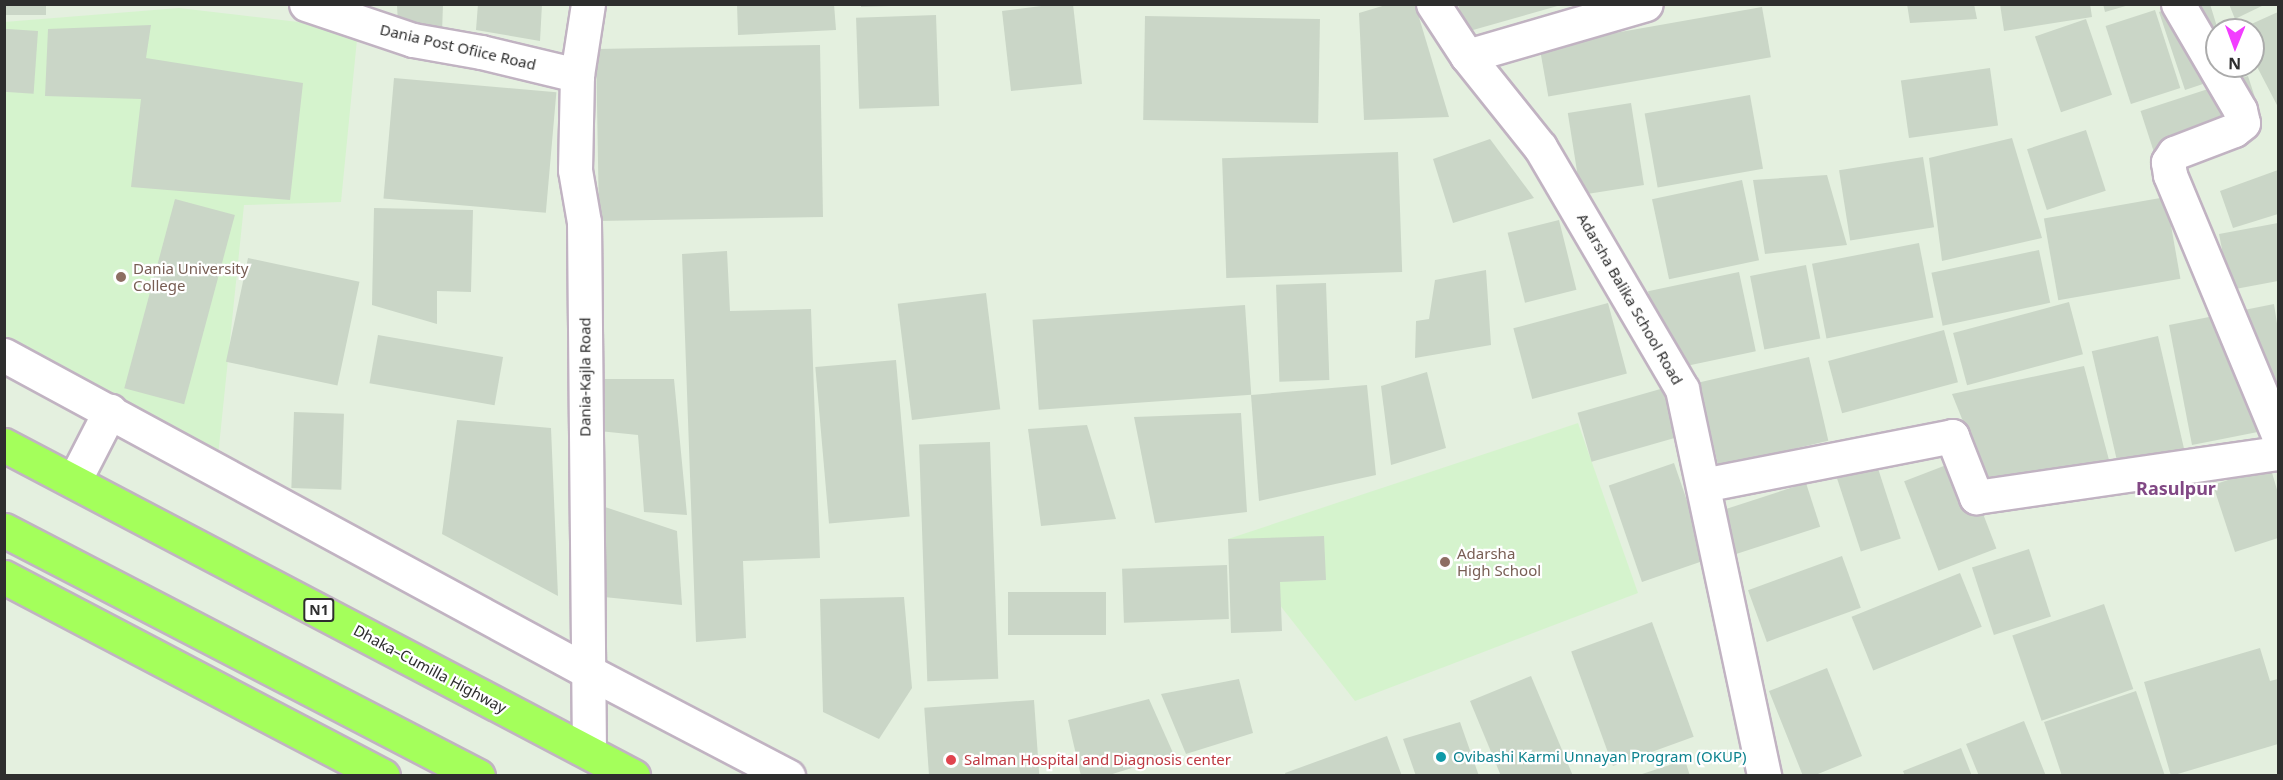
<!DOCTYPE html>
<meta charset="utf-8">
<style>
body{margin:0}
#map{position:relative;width:2283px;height:780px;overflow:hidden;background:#e4f0df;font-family:"Noto Sans",sans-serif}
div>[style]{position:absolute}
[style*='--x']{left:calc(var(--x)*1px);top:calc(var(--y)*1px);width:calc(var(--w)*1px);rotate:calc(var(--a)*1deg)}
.education>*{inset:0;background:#d5f3cd}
.building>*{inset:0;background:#cad6c7;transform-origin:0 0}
.roads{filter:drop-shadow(2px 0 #c1b3c2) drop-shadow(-2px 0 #c1b3c2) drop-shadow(0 2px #c1b3c2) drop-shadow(0 -2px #c1b3c2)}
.minor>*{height:33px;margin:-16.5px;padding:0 16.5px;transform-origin:16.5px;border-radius:16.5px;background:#fff}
.highway>*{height:33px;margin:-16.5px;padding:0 16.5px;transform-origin:16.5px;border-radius:16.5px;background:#a4ff5b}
.dots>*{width:16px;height:16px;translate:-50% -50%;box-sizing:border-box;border:3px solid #fff;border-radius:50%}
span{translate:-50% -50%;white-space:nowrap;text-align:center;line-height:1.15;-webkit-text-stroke:4.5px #fff;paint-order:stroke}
.shield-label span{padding:2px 4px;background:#fff;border:2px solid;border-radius:4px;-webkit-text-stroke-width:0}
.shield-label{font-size:14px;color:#2e2e2e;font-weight:700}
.street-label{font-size:15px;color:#2e2e2e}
.education-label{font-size:15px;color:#785e54}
.left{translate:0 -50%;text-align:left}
.culture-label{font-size:15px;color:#0d838f}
.health-label{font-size:15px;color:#be3a42}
.quarter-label{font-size:18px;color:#814884;font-weight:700}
.frame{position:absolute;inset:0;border:6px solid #2e2e2e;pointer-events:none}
.north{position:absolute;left:2205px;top:18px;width:60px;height:60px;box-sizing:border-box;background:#fff;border:2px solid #ababab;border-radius:50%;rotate:181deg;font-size:16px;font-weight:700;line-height:24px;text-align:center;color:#2e2e2e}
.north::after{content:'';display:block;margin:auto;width:21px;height:27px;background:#f23dff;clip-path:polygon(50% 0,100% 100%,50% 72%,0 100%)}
</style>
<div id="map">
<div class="education">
<i style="clip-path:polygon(179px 8px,358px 29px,341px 202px,244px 205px,218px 456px,5px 348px,4px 22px)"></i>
<i style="clip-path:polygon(1578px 423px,1638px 593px,1355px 701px,1228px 539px)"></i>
</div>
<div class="building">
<i style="left:4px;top:4px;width:42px;height:11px"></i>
<i style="clip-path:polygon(397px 4px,443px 4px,442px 33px,398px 26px)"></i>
<i style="clip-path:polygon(478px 4px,542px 4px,540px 41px,476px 30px)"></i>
<i style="clip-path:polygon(737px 4px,834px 4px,836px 30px,738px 35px)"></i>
<i style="clip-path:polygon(861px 4px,891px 4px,891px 6px,861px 7px)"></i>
<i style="clip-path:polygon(1057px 4px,1073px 4px,1082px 84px,1011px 91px,1002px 11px)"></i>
<i style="clip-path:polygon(1389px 4px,1415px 4px,1449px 117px,1364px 120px,1359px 13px)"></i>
<i style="clip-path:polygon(1458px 4px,1561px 4px,1561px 5px,1466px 32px)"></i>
<i style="clip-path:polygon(1907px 4px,1974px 4px,1977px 19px,1910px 23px)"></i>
<i style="clip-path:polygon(2000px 4px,2090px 4px,2092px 17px,2004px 31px)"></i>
<i style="clip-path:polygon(2103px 4px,2129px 4px,2129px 5px,2105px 12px)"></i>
<i style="clip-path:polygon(2181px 4px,2210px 4px,2218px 30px,2217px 66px,2233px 74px,2185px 90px,2159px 12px)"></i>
<i style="clip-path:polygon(2229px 4px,2266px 4px,2235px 19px)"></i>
<i style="left:1762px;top:7px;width:51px;height:226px;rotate:80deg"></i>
<i style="left:2155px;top:10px;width:82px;height:52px;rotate:72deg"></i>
<i style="clip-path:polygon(2278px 12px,2278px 107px,2253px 59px,2253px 30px,2238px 30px)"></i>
<i style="left:936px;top:15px;width:91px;height:80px;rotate:88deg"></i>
<i style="left:1145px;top:16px;width:175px;height:104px;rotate:1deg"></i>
<i style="left:2086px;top:19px;width:80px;height:54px;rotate:71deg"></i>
<i style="clip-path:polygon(151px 25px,146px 58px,303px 83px,290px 200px,131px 187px,141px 99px,45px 96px,48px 29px)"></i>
<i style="left:38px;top:31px;width:63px;height:34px;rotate:94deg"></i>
<i style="left:820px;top:45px;width:172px;height:224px;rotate:89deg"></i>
<i style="left:1990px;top:68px;width:58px;height:90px;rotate:82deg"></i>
<i style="left:2248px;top:76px;width:43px;height:113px;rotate:72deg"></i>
<i style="left:394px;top:78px;width:163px;height:121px;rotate:5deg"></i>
<i style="left:1750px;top:95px;width:75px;height:107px;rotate:80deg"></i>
<i style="left:1631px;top:103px;width:83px;height:64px;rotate:81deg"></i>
<i style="left:2086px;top:130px;width:64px;height:62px;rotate:72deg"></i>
<i style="clip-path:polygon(2012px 138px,2042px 238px,1942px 261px,1929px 158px)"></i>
<i style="clip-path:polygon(1490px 139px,1534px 198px,1453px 223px,1433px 159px)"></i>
<i style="left:1398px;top:152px;width:120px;height:176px;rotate:88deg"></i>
<i style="left:1923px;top:157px;width:71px;height:85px;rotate:81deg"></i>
<i style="clip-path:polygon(2278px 170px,2278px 214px,2233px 228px,2220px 191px)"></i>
<i style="clip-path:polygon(1827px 175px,1847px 245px,1765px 254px,1753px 180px)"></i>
<i style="left:1742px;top:180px;width:82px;height:92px;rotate:78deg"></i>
<i style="left:2166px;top:197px;width:83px;height:124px;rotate:80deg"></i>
<i style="left:175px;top:199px;width:62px;height:196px;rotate:15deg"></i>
<i style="clip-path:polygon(374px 208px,473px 210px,471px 292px,437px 291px,437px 324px,372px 305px)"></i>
<i style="left:1559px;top:220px;width:72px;height:53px;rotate:76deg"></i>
<i style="clip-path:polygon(2278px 223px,2278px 281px,2230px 290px,2219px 234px)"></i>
<i style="left:1919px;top:243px;width:76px;height:109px;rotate:79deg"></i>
<i style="left:2039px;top:250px;width:54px;height:110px;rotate:78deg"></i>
<i style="clip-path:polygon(727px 251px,730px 311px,811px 309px,820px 558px,743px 561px,746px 638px,696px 642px,682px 254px)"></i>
<i style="left:248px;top:258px;width:114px;height:106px;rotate:12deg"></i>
<i style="left:1806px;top:265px;width:75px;height:57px;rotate:79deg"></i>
<i style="clip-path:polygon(1486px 270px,1491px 345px,1415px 358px,1416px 321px,1429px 319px,1435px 280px)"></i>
<i style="left:1739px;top:272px;width:81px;height:93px;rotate:78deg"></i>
<i style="left:1326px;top:283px;width:97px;height:50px;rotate:88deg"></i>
<i style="left:986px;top:293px;width:117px;height:89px;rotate:83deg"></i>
<i style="left:2069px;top:302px;width:54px;height:120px;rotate:75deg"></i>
<i style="left:1608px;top:303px;width:73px;height:98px;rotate:75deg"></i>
<i style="clip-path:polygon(2274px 304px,2278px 330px,2278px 428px,2192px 445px,2169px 325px)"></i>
<i style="left:1245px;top:305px;width:90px;height:213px;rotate:86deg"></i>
<i style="left:1944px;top:330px;width:54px;height:120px;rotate:75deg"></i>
<i style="left:378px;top:335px;width:127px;height:49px;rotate:10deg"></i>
<i style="left:2158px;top:336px;width:122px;height:68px;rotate:77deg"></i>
<i style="left:1809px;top:357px;width:86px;height:113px;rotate:77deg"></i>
<i style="left:896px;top:360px;width:157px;height:81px;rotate:85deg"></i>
<i style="clip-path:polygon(2084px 366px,2109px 460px,1987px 481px,1952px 394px)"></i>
<i style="clip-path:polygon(1427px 372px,1446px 448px,1391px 465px,1381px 386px)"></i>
<i style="clip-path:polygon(598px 379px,674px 379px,687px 515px,644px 512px,638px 435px,599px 431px)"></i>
<i style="clip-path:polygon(1367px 385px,1376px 475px,1259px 501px,1251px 395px)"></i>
<i style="left:1664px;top:388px;width:51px;height:90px;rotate:74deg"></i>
<i style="left:294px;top:412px;width:50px;height:76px;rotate:2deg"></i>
<i style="clip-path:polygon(1241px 413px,1247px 512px,1155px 523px,1134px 417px)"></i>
<i style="clip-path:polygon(457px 420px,551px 428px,558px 596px,442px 534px)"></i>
<i style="clip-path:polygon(1087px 425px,1116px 519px,1041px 526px,1028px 429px)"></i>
<i style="left:990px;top:442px;width:237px;height:71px;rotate:88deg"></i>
<i style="left:1872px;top:450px;width:93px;height:42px;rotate:72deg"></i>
<i style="left:1962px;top:459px;width:96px;height:62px;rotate:69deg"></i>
<i style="left:1674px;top:463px;width:102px;height:69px;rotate:71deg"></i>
<i style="clip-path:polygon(2270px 466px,2278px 493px,2278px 538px,2235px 552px,2213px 485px)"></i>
<i style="left:1806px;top:483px;width:46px;height:103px;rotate:72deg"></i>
<i style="clip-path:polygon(605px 507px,677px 531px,682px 605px,604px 597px)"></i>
<i style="clip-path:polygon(1324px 536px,1326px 580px,1280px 582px,1282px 631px,1231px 633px,1228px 539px)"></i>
<i style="left:2029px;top:549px;width:71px;height:60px;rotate:72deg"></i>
<i style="left:1842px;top:556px;width:55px;height:100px;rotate:70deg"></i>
<i style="left:1227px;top:565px;width:54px;height:105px;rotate:88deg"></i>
<i style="left:1960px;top:573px;width:58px;height:117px;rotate:68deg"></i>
<i style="left:1106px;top:592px;width:43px;height:98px;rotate:90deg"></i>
<i style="clip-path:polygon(904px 597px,912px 688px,879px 739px,823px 712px,820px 599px)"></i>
<i style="left:2104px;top:604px;width:90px;height:97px;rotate:71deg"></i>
<i style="left:1652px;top:622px;width:122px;height:86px;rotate:70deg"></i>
<i style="clip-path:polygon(2260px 648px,2270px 681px,2278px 679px,2278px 744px,2171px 776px,2144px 682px)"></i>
<i style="clip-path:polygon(1827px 668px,1862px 756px,1813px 776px,1803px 776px,1769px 691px)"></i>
<i style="clip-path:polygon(1531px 676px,1573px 776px,1501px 776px,1470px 701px)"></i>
<i style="clip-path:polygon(1239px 679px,1253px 733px,1186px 754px,1161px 694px)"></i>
<i style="clip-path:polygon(2136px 691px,2165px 776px,2062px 776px,2044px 722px)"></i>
<i style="clip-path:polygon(1149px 699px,1174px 755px,1106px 776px,1081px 776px,1068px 720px)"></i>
<i style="left:1034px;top:700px;width:76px;height:110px;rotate:86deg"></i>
<i style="clip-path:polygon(2024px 721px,2046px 776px,1979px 776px,1966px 744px)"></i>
<i style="clip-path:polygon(1460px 722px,1479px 776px,1416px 776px,1403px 739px)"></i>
<i style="clip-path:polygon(1387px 736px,1402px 776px,1286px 776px,1285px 773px)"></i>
<i style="clip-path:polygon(1961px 748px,1972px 776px,1905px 776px,1903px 771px)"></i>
<i style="clip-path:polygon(1685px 760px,1690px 776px,1639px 776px,1639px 775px)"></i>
</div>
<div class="roads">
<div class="minor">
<i style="--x:306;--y:4;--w:113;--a:18.6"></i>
<i style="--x:413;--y:40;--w:69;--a:10"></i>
<i style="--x:481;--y:52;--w:99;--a:13.5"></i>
<i style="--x:588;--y:4;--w:72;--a:98.8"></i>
<i style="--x:577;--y:75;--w:95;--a:91.2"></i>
<i style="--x:575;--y:170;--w:53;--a:80.2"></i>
<i style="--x:584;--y:222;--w:530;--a:89.46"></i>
<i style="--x:1433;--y:4;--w:62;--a:56.8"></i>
<i style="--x:1467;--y:56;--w:117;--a:51.3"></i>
<i style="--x:1540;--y:147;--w:281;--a:59.6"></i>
<i style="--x:1682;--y:389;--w:396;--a:78"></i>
<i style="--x:2178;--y:4;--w:123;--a:59.7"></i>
<i style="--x:2240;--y:110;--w:13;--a:77"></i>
<i style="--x:2243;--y:123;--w:11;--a:142"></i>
<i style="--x:2234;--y:130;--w:64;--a:159"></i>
<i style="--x:2174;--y:153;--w:11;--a:124"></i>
<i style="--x:2168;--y:162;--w:13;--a:81"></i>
<i style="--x:2170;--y:175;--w:281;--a:67.4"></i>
<i style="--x:1467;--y:56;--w:186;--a:-16.2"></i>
<i style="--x:4;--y:355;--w:663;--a:28.46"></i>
<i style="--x:587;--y:671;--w:227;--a:27.6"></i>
<i style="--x:74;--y:481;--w:79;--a:-62.8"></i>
<i style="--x:1703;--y:485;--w:254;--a:-11.1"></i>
<i style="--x:1952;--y:436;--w:66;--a:68.5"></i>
<i style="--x:1976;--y:497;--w:305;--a:-8.3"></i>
</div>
<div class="highway">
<i style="--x:4;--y:445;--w:711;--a:27.75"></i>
<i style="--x:4;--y:530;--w:534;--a:27.43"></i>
<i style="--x:4;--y:577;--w:428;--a:27.7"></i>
</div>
</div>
<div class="dots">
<i style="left:121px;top:277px;background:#8d6e63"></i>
<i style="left:1445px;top:562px;background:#8d6e63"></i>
<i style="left:1441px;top:757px;background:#0f9aa8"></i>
<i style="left:951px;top:760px;background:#e0444e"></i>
</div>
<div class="shield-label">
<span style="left:319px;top:610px">N1</span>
</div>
<div class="street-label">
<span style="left:458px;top:47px;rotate:13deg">Dania Post Ofiice Road</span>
<span style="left:1630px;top:299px;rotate:60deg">Adarsha Balika School Road</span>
<span style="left:585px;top:377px;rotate:-90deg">Dania-Kajla Road</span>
<span style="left:430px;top:669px;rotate:28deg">Dhaka–Cumilla Highway</span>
</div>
<div class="education-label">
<span class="left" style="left:133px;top:277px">Dania University<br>College</span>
<span class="left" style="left:1457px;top:562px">Adarsha<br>High School</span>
</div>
<div class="culture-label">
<span class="left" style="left:1453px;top:757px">Ovibashi Karmi Unnayan Program (OKUP)</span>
</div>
<div class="health-label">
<span class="left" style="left:964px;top:760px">Salman Hospital and Diagnosis center</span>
</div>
<div class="quarter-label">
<span style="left:2176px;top:488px">Rasulpur</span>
</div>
<div class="frame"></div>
<div class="north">N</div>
</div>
